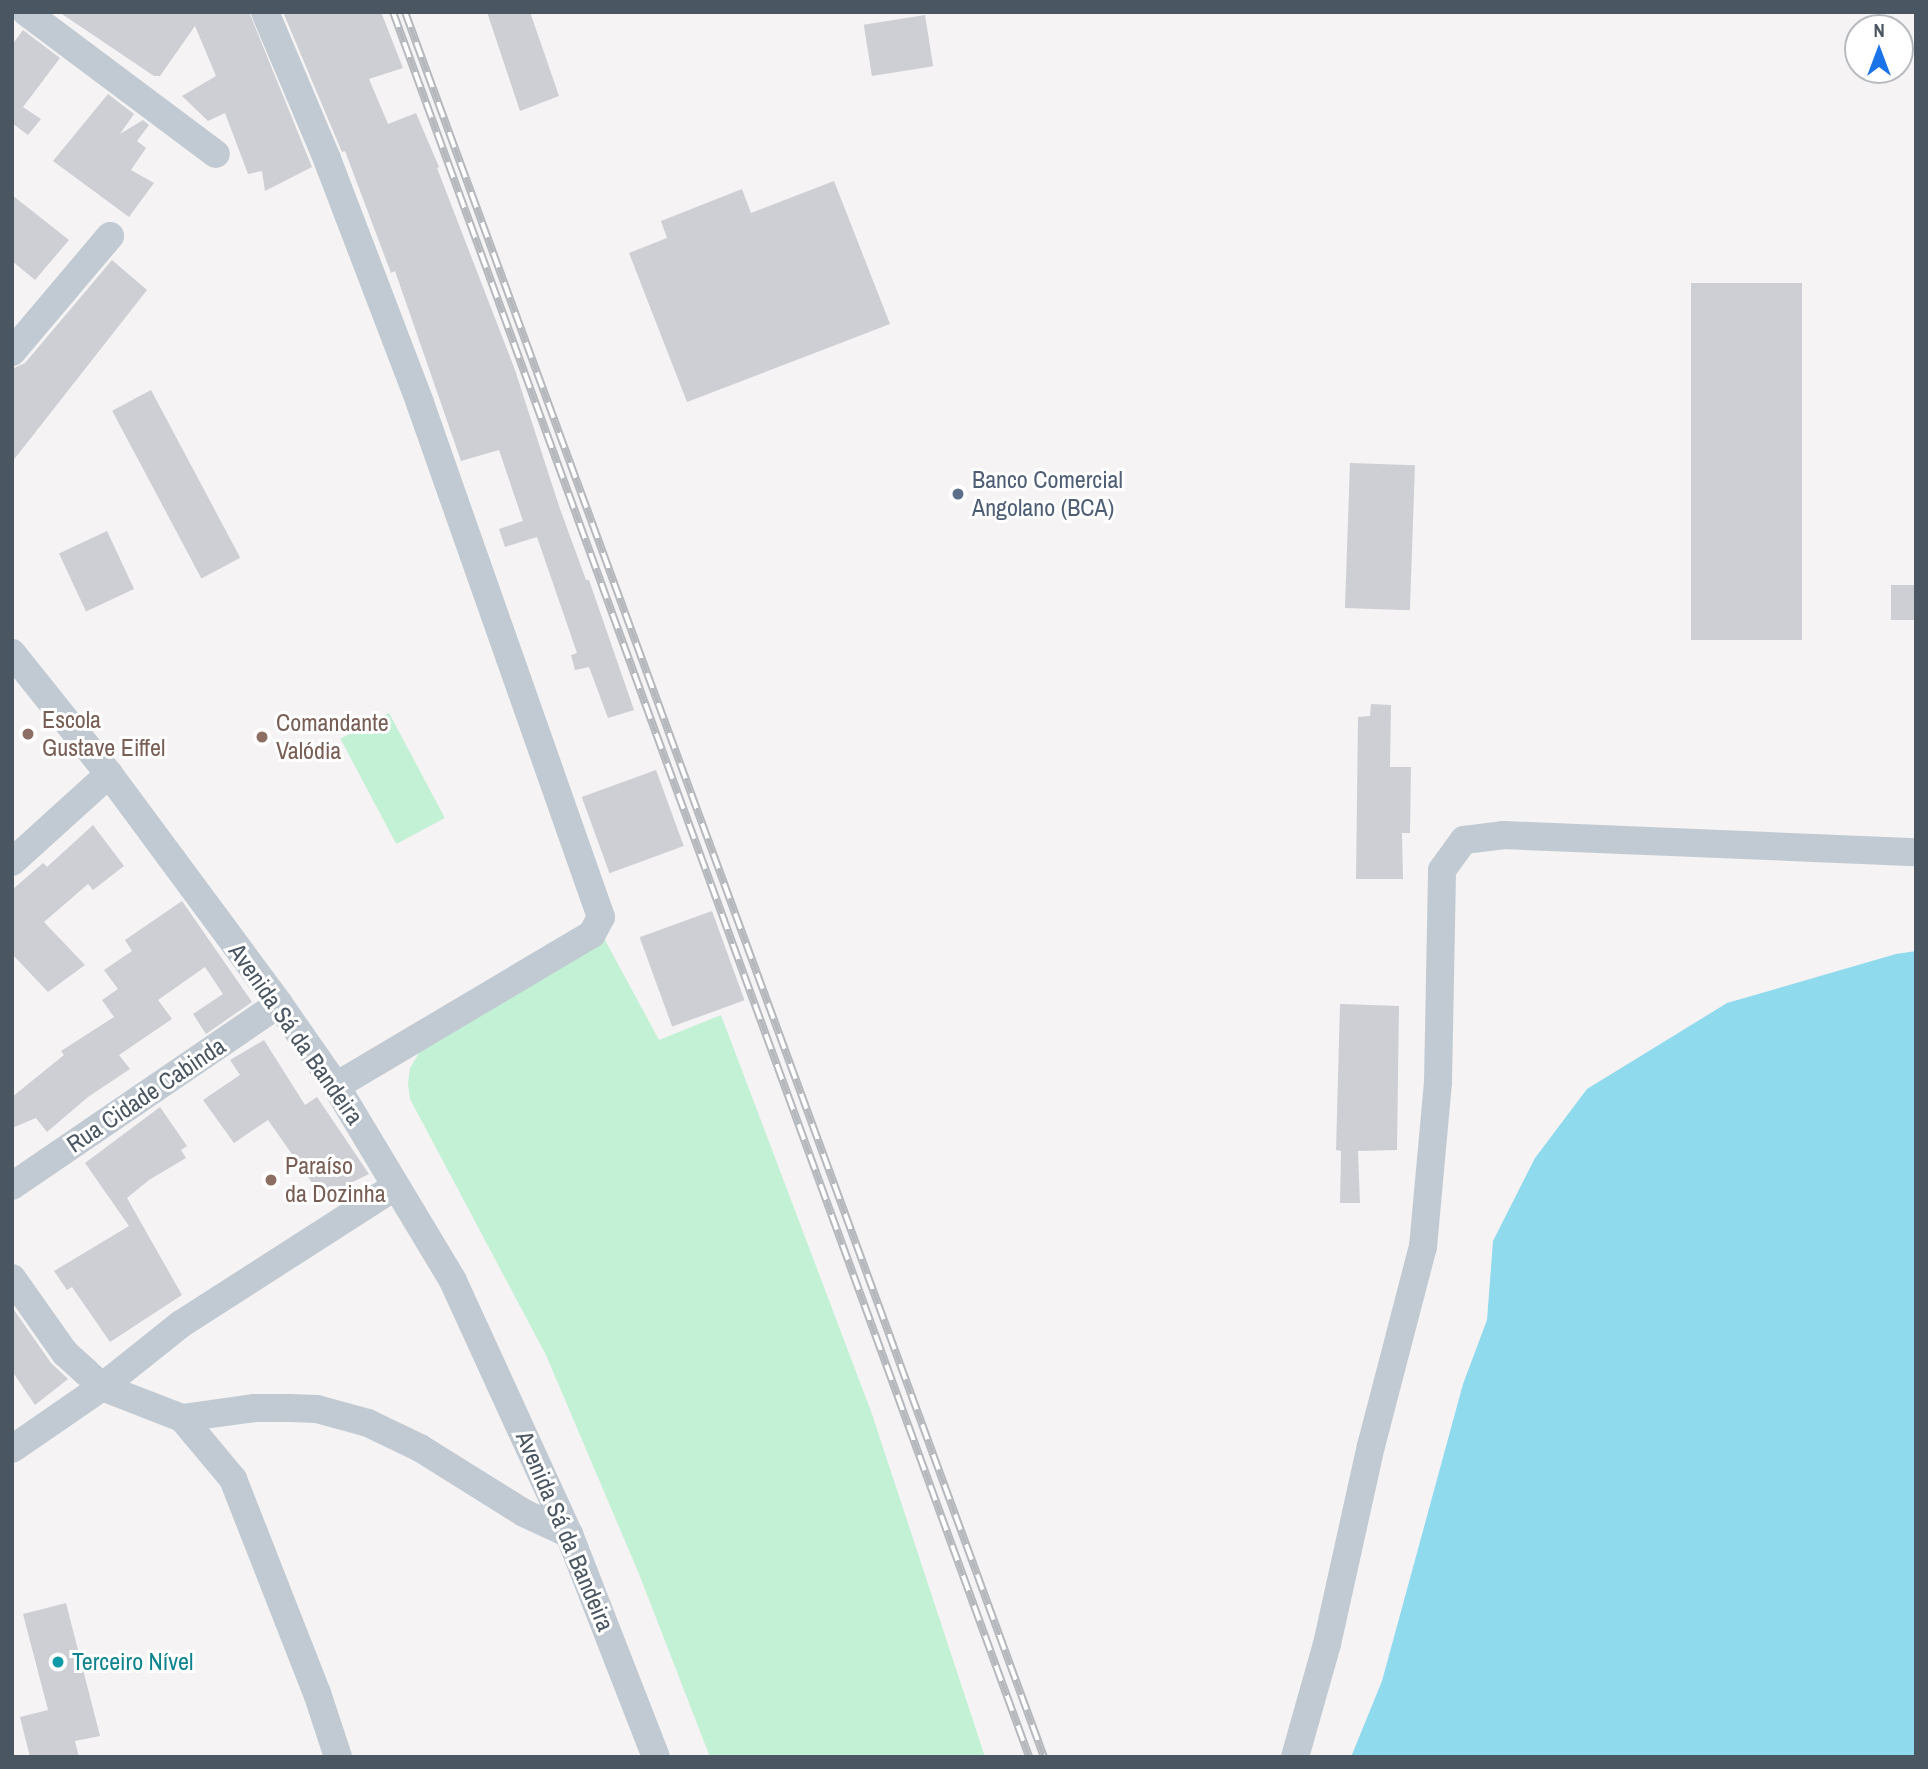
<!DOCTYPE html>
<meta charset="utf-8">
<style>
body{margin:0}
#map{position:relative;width:1928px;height:1769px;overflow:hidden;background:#f5f3f3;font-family:"Archivo Narrow",sans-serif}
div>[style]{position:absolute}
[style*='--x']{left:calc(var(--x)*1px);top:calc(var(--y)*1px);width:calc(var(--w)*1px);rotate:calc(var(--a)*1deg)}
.green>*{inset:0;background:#c3f1d5;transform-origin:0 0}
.water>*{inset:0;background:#90daee}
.building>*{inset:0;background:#cdcfd5;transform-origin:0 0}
.minor>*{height:28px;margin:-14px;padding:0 14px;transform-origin:14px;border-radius:14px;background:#c1cad2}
.rail>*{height:8px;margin-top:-4px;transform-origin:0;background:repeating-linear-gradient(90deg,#fff 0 16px,#b5b8bd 0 32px);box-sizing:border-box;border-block:2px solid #b5b8bd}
.dots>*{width:19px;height:19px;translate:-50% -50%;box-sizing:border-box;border:4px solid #fff;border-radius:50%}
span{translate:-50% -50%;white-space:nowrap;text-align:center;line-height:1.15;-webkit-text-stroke:6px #fff;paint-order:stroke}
.service-label{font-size:24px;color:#4e5e75}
.left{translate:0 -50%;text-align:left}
.education-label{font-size:24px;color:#785e54}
.street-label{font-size:24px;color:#4a5661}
.culture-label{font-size:24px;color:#0d838f}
.frame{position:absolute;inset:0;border:14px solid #4a5661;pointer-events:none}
.north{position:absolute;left:1844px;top:14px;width:70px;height:70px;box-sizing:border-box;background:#fff;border:2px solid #b7bbc0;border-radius:50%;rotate:0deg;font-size:19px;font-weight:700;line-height:28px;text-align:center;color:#4a5661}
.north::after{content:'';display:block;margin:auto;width:24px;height:32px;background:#1a73e8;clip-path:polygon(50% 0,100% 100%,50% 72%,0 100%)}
</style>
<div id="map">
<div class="green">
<i style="left:389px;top:713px;width:119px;height:55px;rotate:62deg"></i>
<i style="clip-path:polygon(605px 940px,659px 1040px,721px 1015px,872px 1414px,985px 1757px,710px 1757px,639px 1574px,546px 1355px,410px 1099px,408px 1083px,410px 1068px,425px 1043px)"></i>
</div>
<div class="water">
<i style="clip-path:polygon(1916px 951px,1916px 1757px,1351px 1757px,1382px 1681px,1463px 1384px,1487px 1320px,1493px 1241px,1535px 1158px,1587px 1089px,1727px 1003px,1896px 954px)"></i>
</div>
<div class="building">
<i style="clip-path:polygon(59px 12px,249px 12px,312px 167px,265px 191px,262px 171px,248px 174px,225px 113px,208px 121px,182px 96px,216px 76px,195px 26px,160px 76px,154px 76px)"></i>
<i style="clip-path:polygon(283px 12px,381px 12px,403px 68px,369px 79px,388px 124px,416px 113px,439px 167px,437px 168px,515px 370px,559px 506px,586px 580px,589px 580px,634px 710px,608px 718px,589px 667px,575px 670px,571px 655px,577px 653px,537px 537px,505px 547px,499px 529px,523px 521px,499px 450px,461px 461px,395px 271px,391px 273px,345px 151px,342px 152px)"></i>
<i style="clip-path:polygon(487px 12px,530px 12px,559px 96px,520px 111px)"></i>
<i style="left:925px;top:15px;width:52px;height:62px;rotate:81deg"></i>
<i style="clip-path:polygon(23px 30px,60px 58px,23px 107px,41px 119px,28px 135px,12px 123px,12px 45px)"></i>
<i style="clip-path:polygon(108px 94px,134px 114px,120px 134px,143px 120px,149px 125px,137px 141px,146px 148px,131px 170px,154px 183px,129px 217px,53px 161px)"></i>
<i style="clip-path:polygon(834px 181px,890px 324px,687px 402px,629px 253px,667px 238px,661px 221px,742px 189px,751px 213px)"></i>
<i style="clip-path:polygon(12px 195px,69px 240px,35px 280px,12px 261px)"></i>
<i style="clip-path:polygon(112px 260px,147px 290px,12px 462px,12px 369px,25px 363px)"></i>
<i style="left:1691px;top:283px;width:111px;height:357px"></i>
<i style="left:151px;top:390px;width:190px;height:44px;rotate:62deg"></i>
<i style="left:1350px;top:463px;width:65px;height:145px;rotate:2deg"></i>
<i style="left:107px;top:531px;width:64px;height:53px;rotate:65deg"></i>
<i style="left:1891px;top:585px;width:25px;height:35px"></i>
<i style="clip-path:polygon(1371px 704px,1391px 705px,1390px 767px,1411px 767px,1410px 833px,1402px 833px,1403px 879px,1356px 879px,1358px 717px,1370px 716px)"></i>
<i style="left:656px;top:770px;width:81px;height:79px;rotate:70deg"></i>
<i style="clip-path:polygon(93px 825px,124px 866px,93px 890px,88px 884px,44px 922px,85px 965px,48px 992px,12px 954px,12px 890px,43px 863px,47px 867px)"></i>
<i style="clip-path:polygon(182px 901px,252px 1002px,206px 1034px,193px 1014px,223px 994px,205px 967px,158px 1000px,172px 1019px,119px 1055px,130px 1069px,88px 1097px,47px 1132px,36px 1118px,12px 1128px,12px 1097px,64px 1055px,61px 1051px,114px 1017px,102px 1000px,118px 989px,104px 970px,132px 951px,125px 940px)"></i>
<i style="left:712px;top:911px;width:95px;height:77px;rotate:70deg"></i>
<i style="clip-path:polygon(1340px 1004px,1399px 1006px,1397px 1150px,1358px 1151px,1360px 1203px,1340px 1203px,1341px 1151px,1336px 1150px)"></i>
<i style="clip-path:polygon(264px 1040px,305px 1105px,317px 1097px,369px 1174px,322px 1197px,268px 1120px,234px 1143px,203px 1100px,240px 1075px,230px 1060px)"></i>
<i style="clip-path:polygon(160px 1107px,187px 1146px,181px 1150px,186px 1158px,149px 1180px,127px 1198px,182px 1295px,110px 1342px,72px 1287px,67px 1290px,54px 1271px,129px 1226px,85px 1163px)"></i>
<i style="clip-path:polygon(12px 1307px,51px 1363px,68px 1379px,35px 1405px,12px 1371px)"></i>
<i style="clip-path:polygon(66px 1603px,100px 1736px,75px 1741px,79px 1757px,30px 1757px,20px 1717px,48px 1710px,23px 1614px)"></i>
</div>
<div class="minor">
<i style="--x:26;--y:12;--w:237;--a:36.8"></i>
<i style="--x:265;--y:12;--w:160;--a:67.1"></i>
<i style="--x:327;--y:159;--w:261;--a:69.1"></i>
<i style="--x:420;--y:403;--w:545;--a:70.6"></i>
<i style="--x:601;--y:917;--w:19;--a:118"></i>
<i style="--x:592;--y:934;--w:298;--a:149.3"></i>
<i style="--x:12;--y:352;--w:152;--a:-49.8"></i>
<i style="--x:12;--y:653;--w:155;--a:51.3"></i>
<i style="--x:109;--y:774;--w:286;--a:53.5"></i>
<i style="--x:279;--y:1004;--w:100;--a:55.2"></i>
<i style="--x:336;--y:1086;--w:227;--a:59"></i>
<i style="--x:453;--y:1281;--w:278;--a:65.4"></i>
<i style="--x:569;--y:1534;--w:239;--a:68.7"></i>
<i style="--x:12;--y:862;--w:131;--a:-42.2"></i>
<i style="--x:12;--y:1186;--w:323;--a:-34.3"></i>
<i style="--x:12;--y:1278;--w:92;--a:54.8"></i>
<i style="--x:65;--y:1353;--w:28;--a:42"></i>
<i style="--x:86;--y:1372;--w:22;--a:43"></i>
<i style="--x:102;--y:1387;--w:86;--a:21.2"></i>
<i style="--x:182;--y:1418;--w:80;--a:50.1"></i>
<i style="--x:233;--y:1479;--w:230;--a:68.6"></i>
<i style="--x:317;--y:1693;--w:67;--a:71.8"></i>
<i style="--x:182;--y:1418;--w:74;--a:-7.8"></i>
<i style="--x:255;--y:1408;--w:34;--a:0"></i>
<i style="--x:289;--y:1408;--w:28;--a:2"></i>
<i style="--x:317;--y:1409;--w:53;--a:15.4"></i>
<i style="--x:368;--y:1423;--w:58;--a:25.7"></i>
<i style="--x:420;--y:1448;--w:123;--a:32"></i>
<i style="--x:524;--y:1513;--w:50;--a:25"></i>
<i style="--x:12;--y:1449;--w:109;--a:-34.6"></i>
<i style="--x:102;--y:1387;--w:101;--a:-38.6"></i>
<i style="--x:181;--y:1324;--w:255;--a:-32.7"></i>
<i style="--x:1295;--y:1757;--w:117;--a:-74.2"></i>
<i style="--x:1327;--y:1644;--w:203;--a:-77.5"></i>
<i style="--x:1371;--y:1446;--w:206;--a:-75.4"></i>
<i style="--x:1423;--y:1247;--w:166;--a:-84.8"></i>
<i style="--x:1438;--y:1082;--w:212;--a:-88.9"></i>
<i style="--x:1442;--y:870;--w:37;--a:-54"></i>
<i style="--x:1464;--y:840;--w:39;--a:-7"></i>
<i style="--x:1503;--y:835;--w:413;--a:2.4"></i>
</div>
<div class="rail">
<i style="--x:393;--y:12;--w:1857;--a:69.97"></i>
<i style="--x:405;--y:12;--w:1858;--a:69.89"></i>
</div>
<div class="dots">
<i style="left:958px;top:494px;background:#5c6f8a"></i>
<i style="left:28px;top:734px;background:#8d6e63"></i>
<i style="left:262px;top:737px;background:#8d6e63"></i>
<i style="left:271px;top:1180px;background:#8d6e63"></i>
<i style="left:58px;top:1662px;background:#0f9aa8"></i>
</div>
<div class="service-label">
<span class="left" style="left:972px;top:494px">Banco Comercial<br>Angolano (BCA)</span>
</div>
<div class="education-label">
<span class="left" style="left:42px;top:734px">Escola<br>Gustave Eiffel</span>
<span class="left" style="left:276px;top:737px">Comandante<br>Valódia</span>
<span class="left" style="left:285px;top:1180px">Paraíso<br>da Dozinha</span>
</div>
<div class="street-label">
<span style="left:296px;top:1034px;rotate:55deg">Avenida Sá da Bandeira</span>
<span style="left:146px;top:1095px;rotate:-34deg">Rua Cidade Cabinda</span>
<span style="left:565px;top:1531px;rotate:67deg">Avenida Sá da Bandeira</span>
</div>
<div class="culture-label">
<span class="left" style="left:72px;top:1662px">Terceiro Nível</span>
</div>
<div class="frame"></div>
<div class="north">N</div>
</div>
